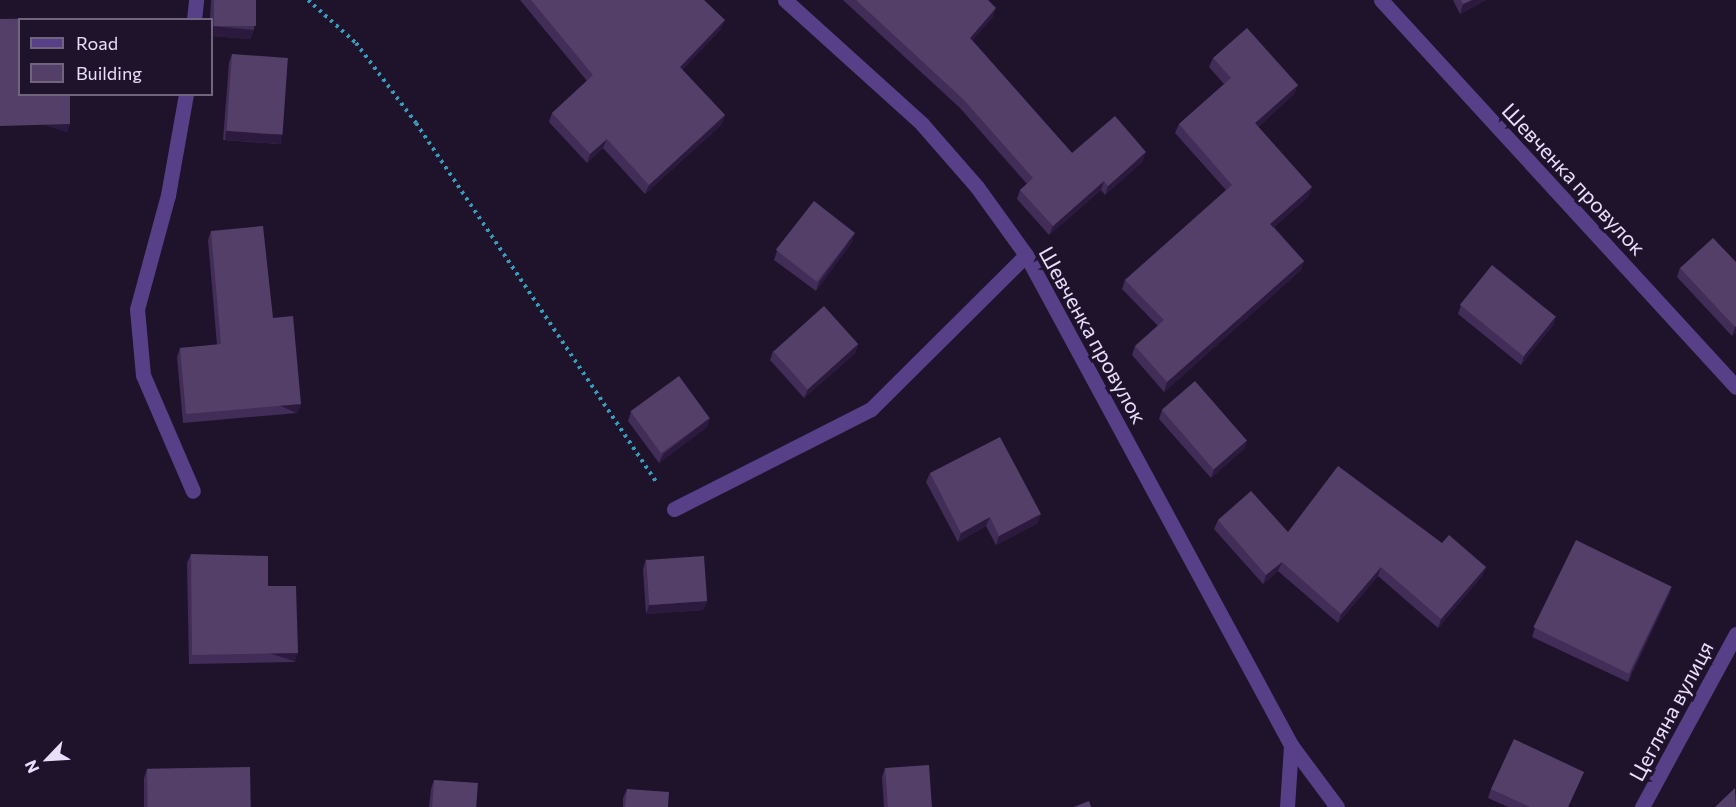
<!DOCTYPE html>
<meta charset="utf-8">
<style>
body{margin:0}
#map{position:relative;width:1736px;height:807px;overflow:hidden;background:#1e132b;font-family:Commissioner,sans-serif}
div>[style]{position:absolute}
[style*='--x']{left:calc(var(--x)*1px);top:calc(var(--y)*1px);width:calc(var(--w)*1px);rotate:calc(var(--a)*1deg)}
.path>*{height:4px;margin-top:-2px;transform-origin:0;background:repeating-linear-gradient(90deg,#379cb9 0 3px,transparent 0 7.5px)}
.minor>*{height:15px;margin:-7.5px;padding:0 7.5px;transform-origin:7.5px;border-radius:7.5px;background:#574088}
.wall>*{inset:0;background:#422c58}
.shaded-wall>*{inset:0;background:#2c1a3e;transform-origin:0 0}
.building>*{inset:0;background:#543f69;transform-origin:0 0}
span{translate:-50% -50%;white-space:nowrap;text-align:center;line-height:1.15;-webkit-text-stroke:6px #1e132b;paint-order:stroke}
.street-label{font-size:21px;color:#eadefe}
.legend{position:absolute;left:18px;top:18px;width:195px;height:78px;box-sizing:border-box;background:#1e132b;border:2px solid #70647f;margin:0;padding:8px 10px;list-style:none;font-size:18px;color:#eadefe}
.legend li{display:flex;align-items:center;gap:12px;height:30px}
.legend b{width:30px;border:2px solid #70647f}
.north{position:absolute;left:18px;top:729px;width:60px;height:60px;-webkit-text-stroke:4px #1e132b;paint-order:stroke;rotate:245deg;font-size:16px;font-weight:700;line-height:24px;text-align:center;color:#eadefe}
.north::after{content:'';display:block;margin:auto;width:21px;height:27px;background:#eadefe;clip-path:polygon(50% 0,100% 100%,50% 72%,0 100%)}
</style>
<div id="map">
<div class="path">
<i style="--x:308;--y:0;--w:64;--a:41.9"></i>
<i style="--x:356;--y:43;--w:100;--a:53.1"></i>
<i style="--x:416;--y:123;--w:433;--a:56.2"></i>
</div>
<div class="minor">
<i style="--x:785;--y:0;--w:185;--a:42.1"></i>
<i style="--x:922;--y:124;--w:84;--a:48.9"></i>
<i style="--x:977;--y:187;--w:84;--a:54.2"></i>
<i style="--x:1026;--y:255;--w:557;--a:61.59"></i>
<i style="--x:1291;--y:745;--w:77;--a:53.4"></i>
<i style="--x:1381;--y:0;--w:525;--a:47.47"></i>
<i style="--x:194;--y:20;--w:20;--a:-84"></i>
<i style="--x:186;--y:94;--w:103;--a:100.1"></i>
<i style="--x:168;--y:195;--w:118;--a:105.2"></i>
<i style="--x:137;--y:309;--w:66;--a:84.8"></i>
<i style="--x:143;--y:375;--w:126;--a:66.7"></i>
<i style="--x:674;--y:509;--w:221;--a:-26.9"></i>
<i style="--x:871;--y:409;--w:218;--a:-44.8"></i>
<i style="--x:1287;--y:807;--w:62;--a:-86.3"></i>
<i style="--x:1642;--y:807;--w:197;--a:-61.5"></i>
</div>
<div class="wall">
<i style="clip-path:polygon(211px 0,256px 0,254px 30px,250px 39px,212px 36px,212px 20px,210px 20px)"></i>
<i style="clip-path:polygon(520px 0,704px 0,721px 29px,682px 70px,725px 115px,721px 125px,645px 194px,603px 148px,587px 163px,549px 122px,552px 113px,587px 81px)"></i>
<i style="clip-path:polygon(843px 0,988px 0,993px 17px,972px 40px,1072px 153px,1143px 161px,1105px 195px,1101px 190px,1049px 235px,1017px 199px,1020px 190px,1027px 184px,960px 108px)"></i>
<i style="clip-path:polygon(1453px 0,1486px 0,1460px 14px)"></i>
<i style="clip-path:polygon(232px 54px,278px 144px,223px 140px,229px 63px)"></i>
<i style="clip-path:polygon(1213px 58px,1298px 85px,1294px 94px,1258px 127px,1309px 196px,1274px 227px,1304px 261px,1301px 270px,1164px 392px,1132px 355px,1135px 346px,1158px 326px,1122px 289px,1125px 280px,1226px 190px,1175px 133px,1179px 124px,1224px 84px,1209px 67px)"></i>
<i style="clip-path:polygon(211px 231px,273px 318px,301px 404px,297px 413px,183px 423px,177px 357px,180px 348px,217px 345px,208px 240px)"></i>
<i style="clip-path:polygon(852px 242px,816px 291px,774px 260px,777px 251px)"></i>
<i style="clip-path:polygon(1736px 262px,1736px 332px,1732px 336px,1677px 277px,1680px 268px)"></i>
<i style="clip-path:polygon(1461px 305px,1556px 316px,1553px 325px,1521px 365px,1458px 314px)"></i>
<i style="clip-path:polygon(858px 344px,855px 353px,804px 398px,770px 360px,773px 351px)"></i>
<i style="clip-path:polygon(1162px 410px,1247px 440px,1244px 449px,1211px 478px,1159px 419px)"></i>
<i style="clip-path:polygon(631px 412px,710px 418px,707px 427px,659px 463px,628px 421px)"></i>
<i style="clip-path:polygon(930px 473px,1038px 523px,996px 545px,986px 526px,958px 542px,926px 482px)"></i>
<i style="clip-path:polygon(1218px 520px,1288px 532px,1442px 543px,1486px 567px,1482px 576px,1438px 628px,1378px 576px,1338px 623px,1278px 571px,1263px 584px,1214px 529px)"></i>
<i style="clip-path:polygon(191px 554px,268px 586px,295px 662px,189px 664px,187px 563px)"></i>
<i style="clip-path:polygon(646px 559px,707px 601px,703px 610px,646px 614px,643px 569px)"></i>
<i style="clip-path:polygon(1672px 586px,1669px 595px,1628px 682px,1532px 637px,1535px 628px)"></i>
<i style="clip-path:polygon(885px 768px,932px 807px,884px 807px,882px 777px)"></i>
<i style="clip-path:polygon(147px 769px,251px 807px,144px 807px,144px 778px)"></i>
<i style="clip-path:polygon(1584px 772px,1568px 807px,1508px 807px,1488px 798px,1491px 789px)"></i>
<i style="clip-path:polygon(434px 780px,476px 807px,429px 807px,431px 789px)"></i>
<i style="clip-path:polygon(627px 789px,668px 807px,623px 807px,623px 798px)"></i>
</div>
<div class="shaded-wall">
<i style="clip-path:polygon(1472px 0,1486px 0,1460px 14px,1463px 4px)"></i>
<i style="clip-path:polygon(996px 8px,993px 17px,967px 47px,970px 38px)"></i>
<i style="clip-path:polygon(725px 20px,721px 29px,677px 76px,680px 67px)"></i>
<i style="clip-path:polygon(212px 26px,254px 30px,250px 39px,212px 36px)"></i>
<i style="clip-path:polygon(1298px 85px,1294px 94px,1252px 132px,1255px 123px)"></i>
<i style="clip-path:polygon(725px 115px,721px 125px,645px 194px,649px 185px)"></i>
<i style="left:70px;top:124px;width:9px;height:70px;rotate:108deg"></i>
<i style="left:226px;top:131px;width:56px;height:9px;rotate:4deg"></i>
<i style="clip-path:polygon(607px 139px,603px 148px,587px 163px,590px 154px)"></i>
<i style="clip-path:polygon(1146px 152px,1143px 161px,1105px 195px,1108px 186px)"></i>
<i style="clip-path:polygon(1104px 181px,1101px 190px,1049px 235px,1053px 226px)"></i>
<i style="clip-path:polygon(1312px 187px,1309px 196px,1267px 233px,1270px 224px)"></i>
<i style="clip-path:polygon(855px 233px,852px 242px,816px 291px,819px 282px)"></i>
<i style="clip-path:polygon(1304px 261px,1301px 270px,1164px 392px,1167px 382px)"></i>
<i style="clip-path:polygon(1556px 316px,1553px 325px,1521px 365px,1524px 356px)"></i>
<i style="clip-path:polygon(1736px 326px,1736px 332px,1732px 336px,1735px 327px)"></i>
<i style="clip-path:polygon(858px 344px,855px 353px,804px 398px,808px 389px)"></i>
<i style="left:301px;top:404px;width:10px;height:115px;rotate:114deg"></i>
<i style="clip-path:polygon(710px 418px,707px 427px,659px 463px,663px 454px)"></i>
<i style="clip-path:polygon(1247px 440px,1244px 449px,1211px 478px,1214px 469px)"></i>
<i style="clip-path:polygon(1041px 514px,1038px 523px,996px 545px,999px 536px)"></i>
<i style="clip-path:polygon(990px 517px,986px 526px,958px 542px,961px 533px)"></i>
<i style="clip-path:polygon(1282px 562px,1278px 571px,1263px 584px,1266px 575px)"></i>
<i style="clip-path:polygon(1381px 567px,1378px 576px,1338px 623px,1341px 614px)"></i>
<i style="clip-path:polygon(1486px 567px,1482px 576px,1438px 628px,1441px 619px)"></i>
<i style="clip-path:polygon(1672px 586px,1669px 595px,1628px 682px,1631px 673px)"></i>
<i style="clip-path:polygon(707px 601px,703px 610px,646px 614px,649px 605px)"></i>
<i style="left:298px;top:653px;width:9px;height:106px;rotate:108deg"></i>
</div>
<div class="building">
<i style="left:214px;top:0;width:42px;height:26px"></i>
<i style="clip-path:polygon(531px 0,704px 0,725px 20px,680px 67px,725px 115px,649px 185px,607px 139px,590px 154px,552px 113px,593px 75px)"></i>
<i style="clip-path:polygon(856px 0,988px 0,996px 8px,970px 38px,1072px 153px,1115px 116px,1146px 152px,1108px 186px,1104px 181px,1053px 226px,1020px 190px,1033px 178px,963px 99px)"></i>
<i style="clip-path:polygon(1461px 0,1472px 0,1463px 4px)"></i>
<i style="clip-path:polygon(67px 18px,67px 20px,20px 20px,20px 94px,70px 94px,70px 124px,0 126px,0 19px)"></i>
<i style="clip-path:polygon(1247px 28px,1298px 85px,1255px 123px,1312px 187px,1270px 224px,1304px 261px,1167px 382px,1135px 346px,1164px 320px,1125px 280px,1232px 185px,1179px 124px,1231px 78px,1213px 58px)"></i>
<i style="left:232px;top:54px;width:56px;height:77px;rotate:4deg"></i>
<i style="left:814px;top:201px;width:52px;height:62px;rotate:38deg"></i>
<i style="clip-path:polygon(263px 226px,273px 318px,293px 316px,301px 404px,186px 414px,180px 348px,221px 344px,211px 231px)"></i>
<i style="clip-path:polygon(1713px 238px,1736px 262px,1736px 326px,1735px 327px,1680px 268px)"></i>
<i style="left:1492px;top:265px;width:82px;height:51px;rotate:39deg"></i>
<i style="left:824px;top:306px;width:51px;height:68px;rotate:48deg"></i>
<i style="left:679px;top:376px;width:52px;height:60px;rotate:54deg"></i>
<i style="left:1195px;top:381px;width:79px;height:44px;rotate:49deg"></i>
<i style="clip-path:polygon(1000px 437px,1041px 514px,999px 536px,990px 517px,961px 533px,930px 473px)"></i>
<i style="clip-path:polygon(1338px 466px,1442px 543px,1449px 535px,1486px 567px,1441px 619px,1381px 567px,1341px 614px,1282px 562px,1266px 575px,1218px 520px,1251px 491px,1288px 532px)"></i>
<i style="left:1576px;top:540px;width:106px;height:97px;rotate:26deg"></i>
<i style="clip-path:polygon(191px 554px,268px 556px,268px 586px,296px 586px,298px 653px,192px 655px)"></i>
<i style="left:704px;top:556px;width:45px;height:58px;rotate:86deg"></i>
<i style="clip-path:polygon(1514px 739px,1584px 772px,1568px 807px,1530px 807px,1491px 789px)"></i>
<i style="left:929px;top:765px;width:42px;height:44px;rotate:86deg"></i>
<i style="left:250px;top:767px;width:40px;height:103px;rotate:89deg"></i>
<i style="left:434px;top:780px;width:44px;height:27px;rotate:4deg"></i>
<i style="clip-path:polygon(1735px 788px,1736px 807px,1715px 807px)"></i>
<i style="clip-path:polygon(627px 789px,669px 792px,668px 807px,625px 807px)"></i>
<i style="clip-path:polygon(1089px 801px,1091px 807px,1074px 807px)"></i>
</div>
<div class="street-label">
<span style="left:1574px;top:179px;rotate:47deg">Шевченка провулок</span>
<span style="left:1093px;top:335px;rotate:61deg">Шевченка провулок</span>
<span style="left:1671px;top:711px;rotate:-62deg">Цегляна вулиця</span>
</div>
<ul class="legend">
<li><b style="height:8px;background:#574088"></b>Road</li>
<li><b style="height:16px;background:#543f69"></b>Building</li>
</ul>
<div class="north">N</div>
</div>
